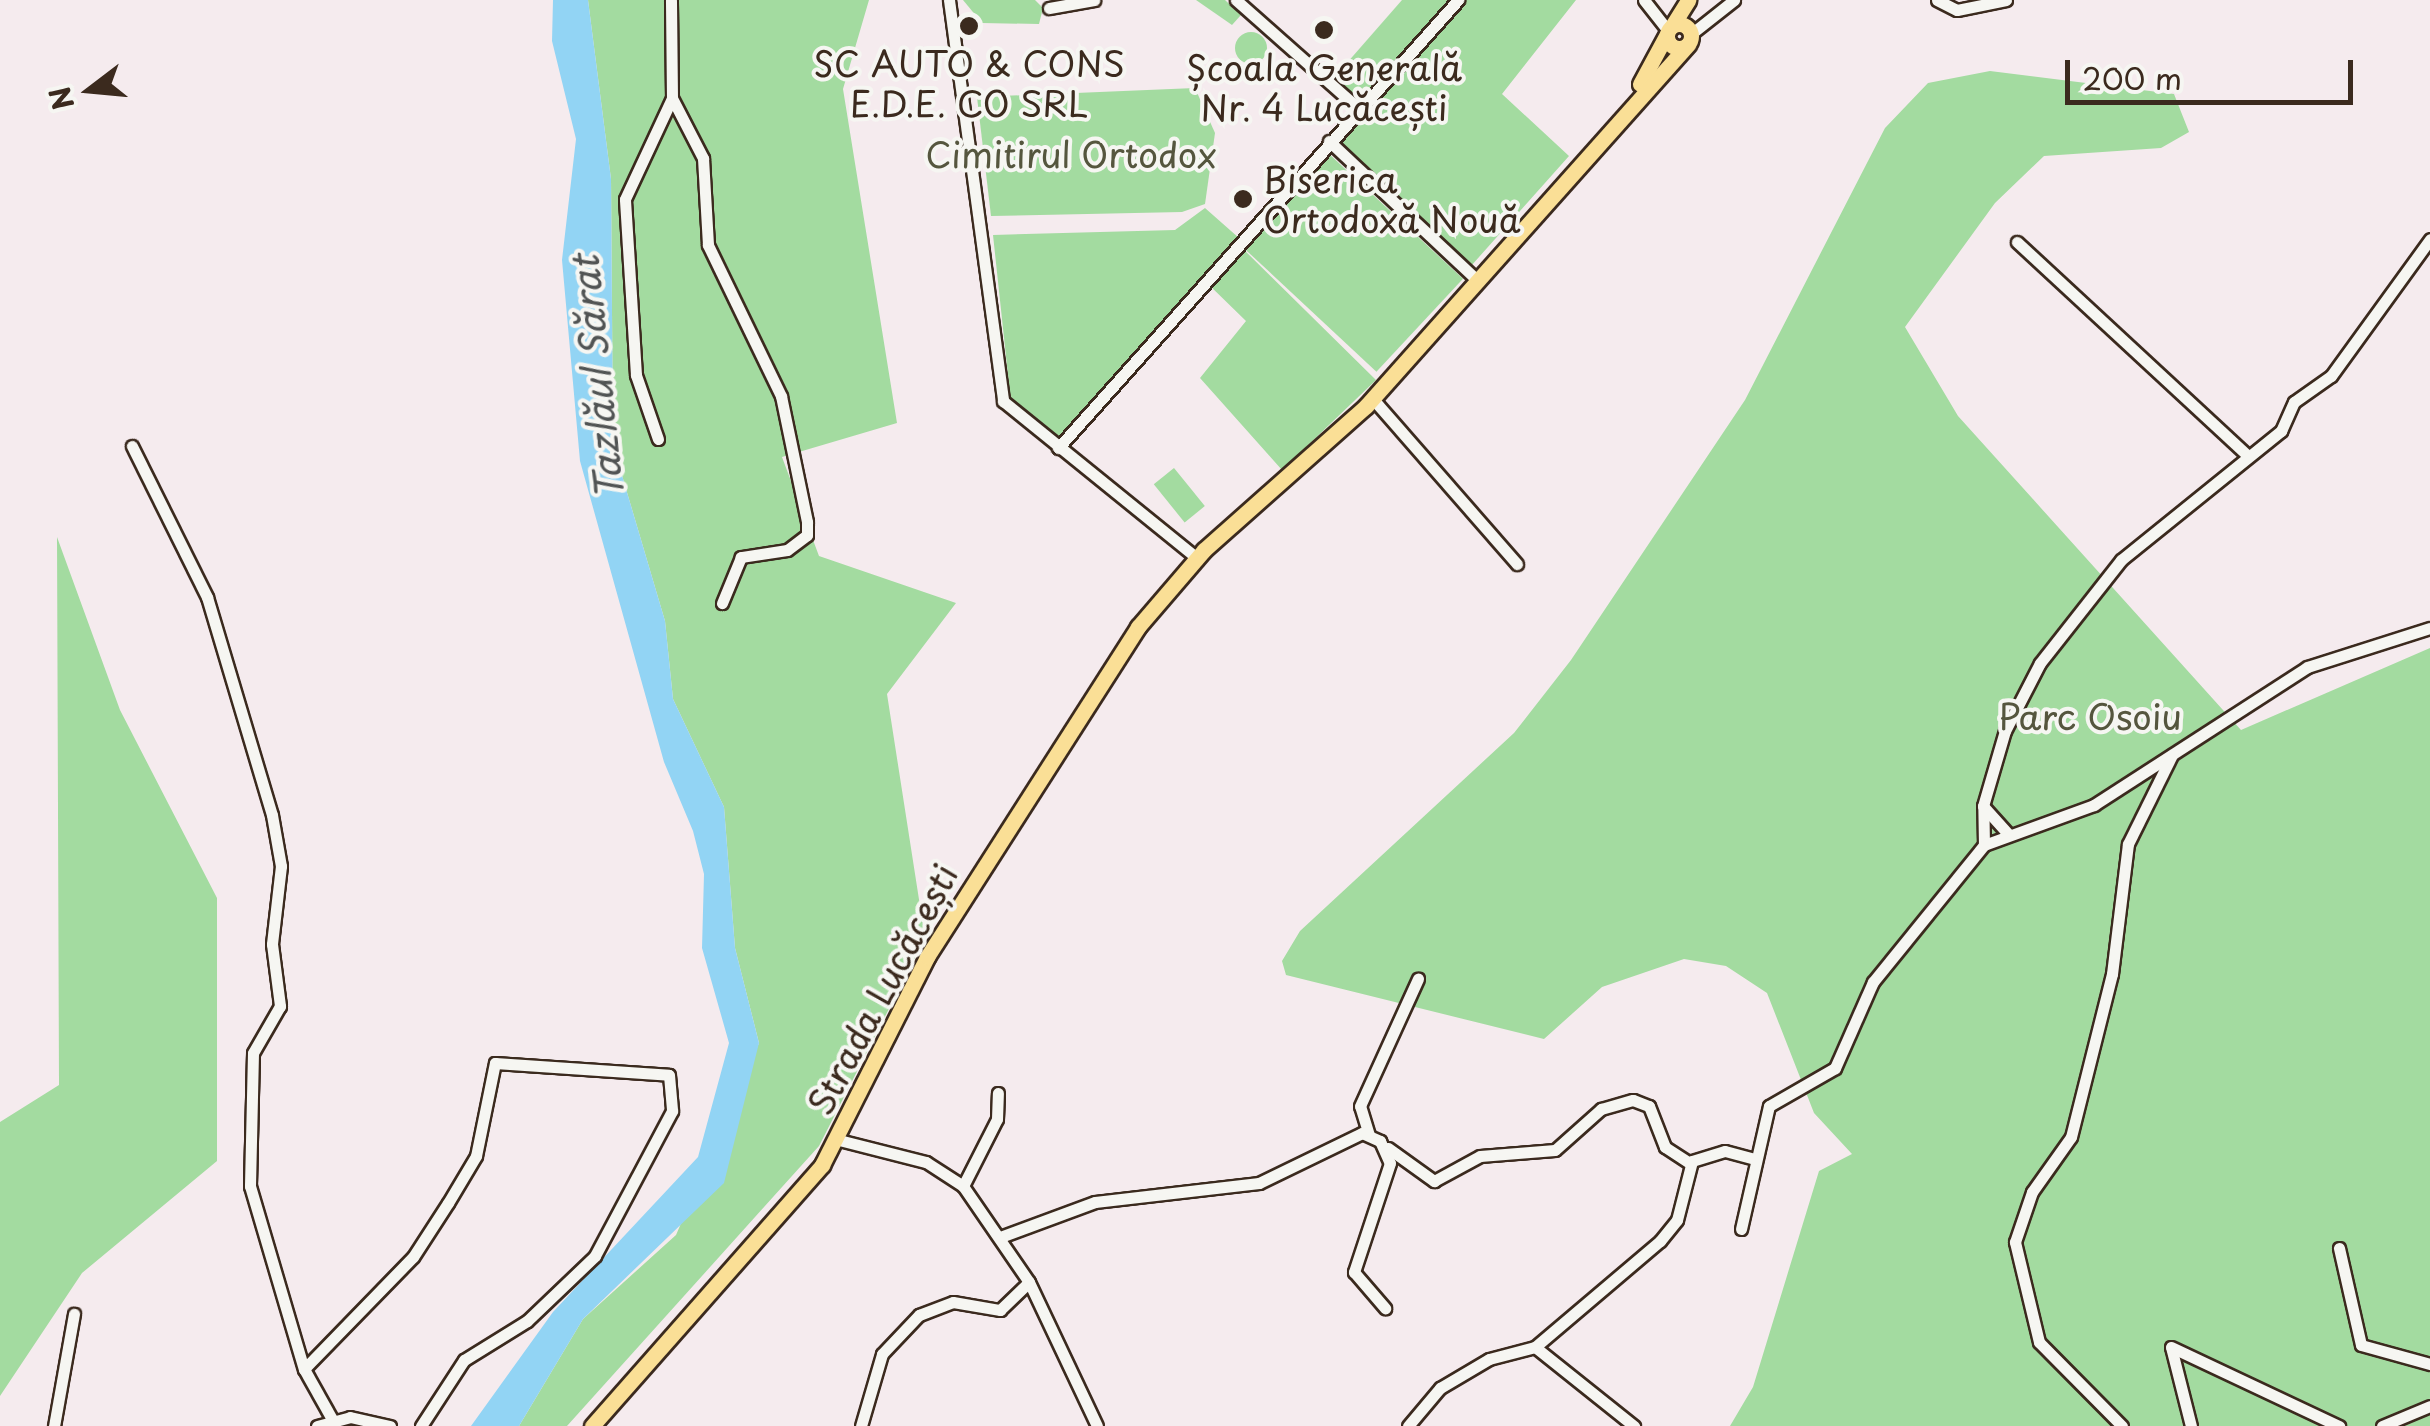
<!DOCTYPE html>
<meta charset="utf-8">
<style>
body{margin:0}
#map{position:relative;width:2430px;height:1426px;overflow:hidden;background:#f5ebee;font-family:"Playpen Sans",sans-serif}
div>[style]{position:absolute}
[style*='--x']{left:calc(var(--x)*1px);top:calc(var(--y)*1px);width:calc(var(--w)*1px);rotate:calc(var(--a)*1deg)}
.green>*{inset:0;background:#a3dba0;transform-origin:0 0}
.round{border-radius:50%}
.water>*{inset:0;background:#92d4f4}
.roads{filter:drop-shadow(2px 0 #3b2a1e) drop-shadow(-2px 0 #3b2a1e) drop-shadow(0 2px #3b2a1e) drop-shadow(0 -2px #3b2a1e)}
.minor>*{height:11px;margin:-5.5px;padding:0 5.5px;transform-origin:5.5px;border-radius:5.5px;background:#f6f6f2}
.major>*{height:15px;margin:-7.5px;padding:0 7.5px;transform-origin:7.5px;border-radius:7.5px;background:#fadf96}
.major>.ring{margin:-7.5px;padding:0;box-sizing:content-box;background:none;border:15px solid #fadf96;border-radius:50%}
.dots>*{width:28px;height:28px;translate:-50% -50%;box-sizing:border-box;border:5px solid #f6f6f2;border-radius:50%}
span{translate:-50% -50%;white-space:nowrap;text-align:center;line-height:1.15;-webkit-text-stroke:8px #f6f6f2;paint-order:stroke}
.poi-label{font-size:35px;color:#3b2a1e}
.left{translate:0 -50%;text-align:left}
.park-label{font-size:35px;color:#55563e}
.street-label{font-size:35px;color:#3b2a1e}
.water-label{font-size:38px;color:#515454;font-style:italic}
.north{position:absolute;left:40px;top:40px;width:100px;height:100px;-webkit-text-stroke:8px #f6f6f2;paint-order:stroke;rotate:254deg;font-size:28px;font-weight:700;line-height:40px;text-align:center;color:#3b2a1e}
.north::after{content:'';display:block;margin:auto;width:35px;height:45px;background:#3b2a1e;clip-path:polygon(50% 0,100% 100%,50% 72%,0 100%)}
.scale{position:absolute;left:2065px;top:60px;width:288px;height:45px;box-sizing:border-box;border:5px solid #3b2a1e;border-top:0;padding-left:12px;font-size:30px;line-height:35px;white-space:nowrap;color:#3b2a1e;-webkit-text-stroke:8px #f6f6f2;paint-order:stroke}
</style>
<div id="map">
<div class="green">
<i style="clip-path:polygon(588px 0,869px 0,843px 89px,897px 423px,782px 457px,819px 556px,956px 603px,887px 694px,925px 938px,819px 1146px,567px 1426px,519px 1426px,583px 1319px,676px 1235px,759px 1043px,735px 948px,724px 807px,673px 699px,665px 621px,613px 445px,611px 179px)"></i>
<i style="clip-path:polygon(963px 0,1035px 0,1043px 8px,1039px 24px,982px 23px)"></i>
<i style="clip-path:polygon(1196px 0,1225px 0,1241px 15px,1232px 25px)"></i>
<i style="clip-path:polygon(1402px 0,1453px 0,1360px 104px,1332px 80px)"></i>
<i style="clip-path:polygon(1464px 0,1576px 0,1502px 94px,1569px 156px,1471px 266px,1336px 143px)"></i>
<i class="round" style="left:1235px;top:32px;width:32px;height:32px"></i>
<i style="clip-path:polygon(1990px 71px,2174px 94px,2189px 132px,2161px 148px,2044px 156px,1995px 203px,1905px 327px,1958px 416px,2241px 730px,2430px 648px,2430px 1426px,1730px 1426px,1753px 1387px,1819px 1171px,1852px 1154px,1814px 1113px,1767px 993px,1726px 966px,1684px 959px,1602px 987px,1544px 1039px,1286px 975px,1282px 961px,1300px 931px,1514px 733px,1571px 660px,1745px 400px,1885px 128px,1928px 83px)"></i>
<i style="clip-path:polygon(1195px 88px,1215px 133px,1205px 204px,1182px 212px,991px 216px,977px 97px)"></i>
<i style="left:1327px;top:152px;width:186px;height:127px;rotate:43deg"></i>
<i style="clip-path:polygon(1205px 208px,1239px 238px,1062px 442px,1011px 403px,993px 235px,1175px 230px)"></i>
<i style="clip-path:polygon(1237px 243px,1376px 380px,1282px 470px,1200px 378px,1246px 321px,1205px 281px)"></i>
<i style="left:1174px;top:468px;width:49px;height:26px;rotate:51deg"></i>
<i style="clip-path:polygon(57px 537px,120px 710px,217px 898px,217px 1161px,82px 1273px,0 1396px,0 1122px,59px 1085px)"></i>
</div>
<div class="water">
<i style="clip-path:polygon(553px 0,588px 0,611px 179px,613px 445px,665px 621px,673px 699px,724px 807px,735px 948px,759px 1043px,724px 1183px,583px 1319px,519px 1426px,471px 1426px,553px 1312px,698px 1157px,729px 1043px,702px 948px,704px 874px,693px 831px,664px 762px,580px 461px,562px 260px,576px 139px,552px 41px)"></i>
</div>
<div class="roads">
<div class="minor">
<i style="--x:949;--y:0;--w:405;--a:82.3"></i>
<i style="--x:1003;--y:401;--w:250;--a:39"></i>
<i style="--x:1236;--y:0;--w:164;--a:41.5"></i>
<i style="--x:1644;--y:0;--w:39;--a:52"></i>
<i style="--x:1937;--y:0;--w:22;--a:27"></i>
<i style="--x:1957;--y:10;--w:50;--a:-11.5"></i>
<i style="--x:1049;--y:8;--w:46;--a:-10.1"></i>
<i style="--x:1691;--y:34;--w:55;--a:-38.3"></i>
<i style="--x:672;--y:98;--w:68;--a:62.7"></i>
<i style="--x:703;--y:158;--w:87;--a:86.7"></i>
<i style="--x:708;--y:245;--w:168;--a:64.2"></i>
<i style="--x:781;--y:396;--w:129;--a:78.3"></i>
<i style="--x:807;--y:522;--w:13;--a:90"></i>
<i style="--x:807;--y:535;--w:25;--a:143"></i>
<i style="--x:787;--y:550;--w:47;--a:171.3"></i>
<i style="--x:741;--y:557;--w:50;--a:112.4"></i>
<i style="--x:1329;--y:141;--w:203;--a:43.2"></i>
<i style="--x:2017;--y:242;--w:311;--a:42.8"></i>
<i style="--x:1373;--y:399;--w:219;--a:48.9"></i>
<i style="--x:658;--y:439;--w:68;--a:-109"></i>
<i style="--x:636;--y:375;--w:176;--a:-93.6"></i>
<i style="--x:625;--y:199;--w:111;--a:-65"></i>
<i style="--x:672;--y:98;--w:98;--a:-90.6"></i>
<i style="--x:132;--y:446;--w:169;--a:63.6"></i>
<i style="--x:207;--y:597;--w:227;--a:73.4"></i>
<i style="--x:272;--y:815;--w:52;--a:80"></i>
<i style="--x:281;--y:866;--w:79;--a:96.6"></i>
<i style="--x:272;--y:944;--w:63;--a:82.6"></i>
<i style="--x:280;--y:1006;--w:54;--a:119.9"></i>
<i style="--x:253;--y:1053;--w:133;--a:91.3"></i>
<i style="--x:250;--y:1186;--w:191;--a:73.6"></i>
<i style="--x:304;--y:1369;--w:57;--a:60.8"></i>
<i style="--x:1058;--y:448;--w:601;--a:-48.24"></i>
<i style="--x:1983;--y:806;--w:39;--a:48"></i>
<i style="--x:1984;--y:845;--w:39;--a:-91"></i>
<i style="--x:1983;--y:806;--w:78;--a:-73.7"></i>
<i style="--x:2005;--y:731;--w:76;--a:-62.8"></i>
<i style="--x:2040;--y:663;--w:131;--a:-51.8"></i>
<i style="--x:2121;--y:560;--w:206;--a:-38.9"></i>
<i style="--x:2281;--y:431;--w:32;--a:-66"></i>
<i style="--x:2294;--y:402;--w:45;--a:-35.1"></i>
<i style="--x:2331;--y:376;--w:169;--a:-54.1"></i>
<i style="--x:1369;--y:1135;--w:30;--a:-107"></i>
<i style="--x:1360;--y:1106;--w:140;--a:-65.5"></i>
<i style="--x:835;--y:1139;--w:94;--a:14.2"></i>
<i style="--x:926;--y:1162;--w:44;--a:33"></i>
<i style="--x:963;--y:1186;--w:116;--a:55.5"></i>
<i style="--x:1029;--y:1282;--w:159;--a:64.7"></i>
<i style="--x:1388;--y:1148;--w:57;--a:35.7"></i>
<i style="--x:1434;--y:1181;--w:52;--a:-28.5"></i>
<i style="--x:1480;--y:1156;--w:75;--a:-4.6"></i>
<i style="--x:1555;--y:1150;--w:62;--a:-41.7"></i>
<i style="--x:1601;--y:1109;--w:33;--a:-16"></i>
<i style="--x:1633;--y:1100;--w:17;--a:21"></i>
<i style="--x:1649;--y:1106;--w:44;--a:68.7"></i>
<i style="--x:1665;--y:1147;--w:30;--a:33"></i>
<i style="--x:963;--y:1186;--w:75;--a:-63.1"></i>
<i style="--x:997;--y:1119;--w:26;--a:-88"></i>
<i style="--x:1741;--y:1229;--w:126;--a:-77.2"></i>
<i style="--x:1769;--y:1106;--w:76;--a:-29.9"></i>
<i style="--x:1835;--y:1068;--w:94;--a:-66.2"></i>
<i style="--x:1873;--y:982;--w:176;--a:-51"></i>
<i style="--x:1984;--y:845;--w:117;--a:-20"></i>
<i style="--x:2094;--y:805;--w:254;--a:-32.9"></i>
<i style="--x:2307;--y:667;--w:129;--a:-17.6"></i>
<i style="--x:1003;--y:1236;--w:98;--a:-20.3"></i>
<i style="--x:1095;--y:1202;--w:165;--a:-6.6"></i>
<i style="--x:1259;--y:1183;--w:114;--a:-25.9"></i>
<i style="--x:1362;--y:1133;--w:20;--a:24"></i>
<i style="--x:1380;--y:1141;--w:24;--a:66"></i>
<i style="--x:1390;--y:1163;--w:115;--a:108.3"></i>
<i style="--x:1354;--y:1272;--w:48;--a:49.3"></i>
<i style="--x:2339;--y:1248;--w:99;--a:77.2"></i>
<i style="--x:2361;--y:1345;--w:72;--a:15.4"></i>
<i style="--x:1535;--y:1347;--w:127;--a:38.6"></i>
<i style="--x:304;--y:1369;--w:156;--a:-45.8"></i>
<i style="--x:413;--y:1257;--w:64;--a:-57.1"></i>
<i style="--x:448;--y:1203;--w:55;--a:-59.2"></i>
<i style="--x:476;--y:1156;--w:95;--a:-78.5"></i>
<i style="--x:495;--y:1063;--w:174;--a:3.9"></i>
<i style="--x:669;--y:1075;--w:36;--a:85"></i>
<i style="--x:672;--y:1111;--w:164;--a:118"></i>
<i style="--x:595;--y:1256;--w:94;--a:136.3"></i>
<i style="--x:527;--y:1321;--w:74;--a:148.2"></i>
<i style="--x:464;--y:1360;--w:79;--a:123.1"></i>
<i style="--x:54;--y:1426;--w:114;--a:-79.9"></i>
<i style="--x:317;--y:1426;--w:34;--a:-15"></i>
<i style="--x:350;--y:1417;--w:41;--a:12.7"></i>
<i style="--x:861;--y:1426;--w:75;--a:-73.7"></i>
<i style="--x:882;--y:1354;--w:54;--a:-46.5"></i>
<i style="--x:919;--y:1315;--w:36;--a:-21"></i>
<i style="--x:953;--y:1302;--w:48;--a:9.7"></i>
<i style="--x:1000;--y:1310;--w:40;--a:-44"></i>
<i style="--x:1408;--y:1426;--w:50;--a:-49.9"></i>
<i style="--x:1440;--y:1388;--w:57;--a:-30.6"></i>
<i style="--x:1489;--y:1359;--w:48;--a:-14.6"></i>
<i style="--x:1535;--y:1347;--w:164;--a:-40.3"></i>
<i style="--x:1660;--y:1241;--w:27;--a:-51"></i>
<i style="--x:1677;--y:1220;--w:61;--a:-75.7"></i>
<i style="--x:1692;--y:1161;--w:34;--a:-17"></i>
<i style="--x:1725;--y:1151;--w:27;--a:15"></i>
<i style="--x:2122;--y:1426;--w:118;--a:-134.7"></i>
<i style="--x:2039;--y:1342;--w:103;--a:-103.5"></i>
<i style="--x:2015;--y:1242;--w:53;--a:-71.2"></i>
<i style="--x:2032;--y:1192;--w:67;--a:-54.7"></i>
<i style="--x:2071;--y:1137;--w:168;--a:-75.9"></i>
<i style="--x:2112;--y:974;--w:131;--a:-83"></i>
<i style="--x:2128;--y:844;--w:99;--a:-63.7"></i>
<i style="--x:2191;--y:1426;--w:81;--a:-104.2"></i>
<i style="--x:2171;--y:1347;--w:186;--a:25.2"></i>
<i style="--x:2382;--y:1426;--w:52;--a:-22.6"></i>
</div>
<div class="major">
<i class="ring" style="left:1667px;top:24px;width:9px;height:9px"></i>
<i style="--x:1672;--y:26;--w:31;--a:-58"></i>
<i style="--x:1640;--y:84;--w:57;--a:-61.6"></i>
<i style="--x:592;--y:1426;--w:348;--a:-48.6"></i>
<i style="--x:822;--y:1165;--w:233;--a:-63.2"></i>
<i style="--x:927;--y:957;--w:392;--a:-57.4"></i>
<i style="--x:1138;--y:627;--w:101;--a:-49.4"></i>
<i style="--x:1204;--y:550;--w:217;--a:-41.6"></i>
<i style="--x:1366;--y:406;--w:484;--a:-48.3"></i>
</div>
</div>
<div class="dots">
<i style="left:969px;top:26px;background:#3b2a1e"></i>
<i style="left:1324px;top:30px;background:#3b2a1e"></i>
<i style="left:1243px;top:199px;background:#3b2a1e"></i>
</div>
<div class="poi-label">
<span style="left:969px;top:83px">SC AUTO &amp; CONS<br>E.D.E. CO SRL</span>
<span style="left:1324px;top:87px">Școala Generală<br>Nr. 4 Lucăcești</span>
<span class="left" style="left:1263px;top:199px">Biserica<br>Ortodoxă Nouă</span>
</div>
<div class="park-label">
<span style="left:1071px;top:154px">Cimitirul Ortodox</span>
<span style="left:2090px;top:716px">Parc Osoiu</span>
</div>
<div class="street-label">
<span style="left:882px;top:989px;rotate:-62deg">Strada Lucăcești</span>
</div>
<div class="water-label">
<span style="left:596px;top:378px;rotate:-96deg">Tazlăul Sărat</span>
</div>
<div class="north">N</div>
<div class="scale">200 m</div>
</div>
